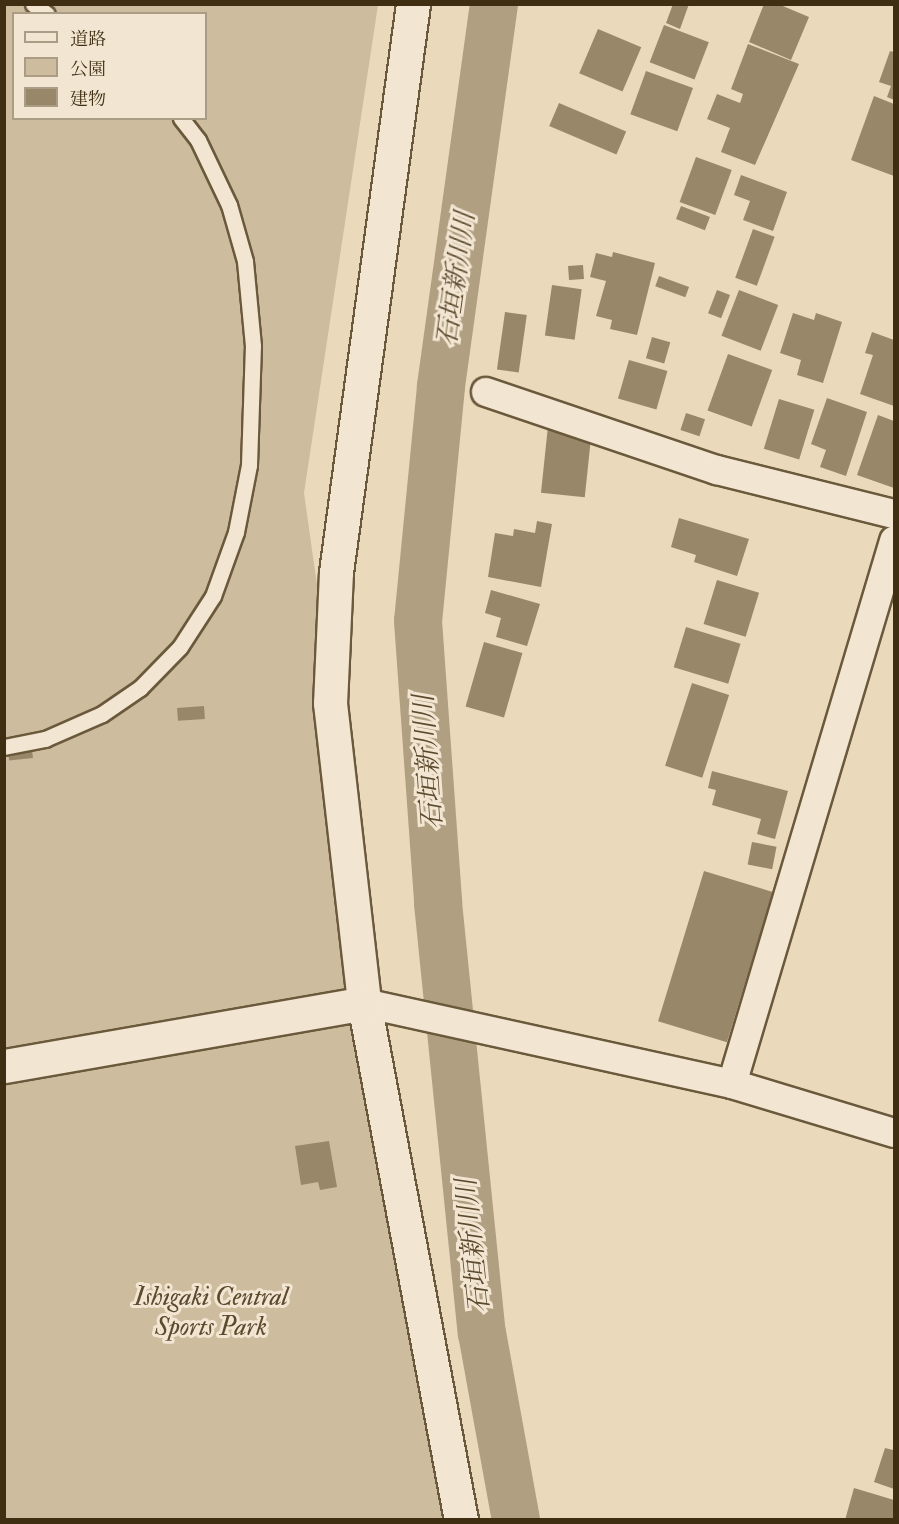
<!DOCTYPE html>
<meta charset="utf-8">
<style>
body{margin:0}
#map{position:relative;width:899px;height:1524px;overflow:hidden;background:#ebd9bc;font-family:"IM FELL Double Pica","Noto Serif JP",serif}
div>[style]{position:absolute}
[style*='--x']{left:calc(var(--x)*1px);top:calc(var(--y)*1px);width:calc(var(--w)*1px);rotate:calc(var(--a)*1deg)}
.green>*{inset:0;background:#cebc9f}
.river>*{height:48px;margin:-24px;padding:0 24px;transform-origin:24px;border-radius:24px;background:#b19f82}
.building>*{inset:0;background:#99876a;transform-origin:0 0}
.roads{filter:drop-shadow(2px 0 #6b593c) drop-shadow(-2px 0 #6b593c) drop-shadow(0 2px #6b593c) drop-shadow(0 -2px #6b593c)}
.lane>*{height:15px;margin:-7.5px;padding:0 7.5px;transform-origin:7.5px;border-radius:7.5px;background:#f2e6d3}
.street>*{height:28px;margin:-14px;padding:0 14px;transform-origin:14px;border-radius:14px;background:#f2e6d3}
.secondary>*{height:33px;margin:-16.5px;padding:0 16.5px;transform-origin:16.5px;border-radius:16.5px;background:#f2e6d3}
span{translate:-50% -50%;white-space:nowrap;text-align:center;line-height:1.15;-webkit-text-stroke:6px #f2e6d3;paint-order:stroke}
.park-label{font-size:26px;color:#5c4a2e;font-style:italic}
.water-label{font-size:27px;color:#5c4a2e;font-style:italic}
.frame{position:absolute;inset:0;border:6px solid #402e12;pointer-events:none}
.legend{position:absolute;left:12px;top:12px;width:195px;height:108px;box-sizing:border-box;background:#f2e6d3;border:2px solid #ab9c86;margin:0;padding:8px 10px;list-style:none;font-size:18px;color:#402e12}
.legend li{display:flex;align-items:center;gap:12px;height:30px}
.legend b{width:30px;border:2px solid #ab9c86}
</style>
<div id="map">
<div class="green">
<i style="clip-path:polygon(evenodd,5px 5px,378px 5px,304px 493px,449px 1519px,5px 1519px,5px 5px,14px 14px,206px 14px,206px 118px,14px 118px,14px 14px)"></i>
</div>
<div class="river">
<i style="--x:494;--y:4;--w:387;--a:97.9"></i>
<i style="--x:441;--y:387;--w:235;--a:95.6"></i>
<i style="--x:418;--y:621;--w:283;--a:85.9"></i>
<i style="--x:438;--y:903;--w:432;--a:84.2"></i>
<i style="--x:482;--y:1333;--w:190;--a:79.7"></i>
</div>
<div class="building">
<i style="clip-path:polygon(673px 4px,689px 4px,680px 29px,666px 23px)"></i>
<i style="clip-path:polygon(764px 4px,778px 4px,809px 17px,791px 60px,749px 42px)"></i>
<i style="left:664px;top:25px;width:48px;height:40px;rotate:21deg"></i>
<i style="left:598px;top:29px;width:47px;height:48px;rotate:23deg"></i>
<i style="clip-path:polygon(748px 44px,799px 64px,755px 165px,721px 152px,730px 128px,707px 119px,717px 94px,740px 103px,743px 94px,731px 89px)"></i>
<i style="clip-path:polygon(890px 51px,894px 52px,894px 100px,887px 97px,891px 86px,879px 82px)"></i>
<i style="left:646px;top:71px;width:50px;height:46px;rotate:20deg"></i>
<i style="clip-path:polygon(874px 96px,894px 104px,894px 176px,851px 160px)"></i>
<i style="left:559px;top:103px;width:73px;height:25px;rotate:23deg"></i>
<i style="left:696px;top:157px;width:38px;height:48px;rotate:20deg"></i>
<i style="clip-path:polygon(741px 175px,787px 192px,773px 231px,743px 220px,750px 201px,734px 195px)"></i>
<i style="left:681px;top:206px;width:31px;height:14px;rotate:21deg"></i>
<i style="left:753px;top:229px;width:23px;height:52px;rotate:20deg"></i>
<i style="clip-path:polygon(613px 252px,655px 263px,637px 335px,610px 329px,612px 320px,596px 316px,606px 281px,590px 277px,596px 253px,612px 257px)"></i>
<i style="left:583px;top:265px;width:14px;height:15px;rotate:86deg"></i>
<i style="left:659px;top:276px;width:32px;height:11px;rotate:20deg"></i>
<i style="left:552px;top:285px;width:30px;height:51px;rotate:8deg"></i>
<i style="left:717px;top:290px;width:14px;height:25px;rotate:21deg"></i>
<i style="left:739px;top:290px;width:42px;height:49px;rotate:21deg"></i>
<i style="left:505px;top:312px;width:22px;height:58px;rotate:8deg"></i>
<i style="clip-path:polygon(793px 313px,814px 320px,816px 313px,842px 322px,823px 383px,797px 375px,801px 360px,780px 353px)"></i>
<i style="clip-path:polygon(872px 332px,894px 340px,894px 406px,860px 394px,873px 355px,865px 353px)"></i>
<i style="left:652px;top:337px;width:19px;height:22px;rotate:16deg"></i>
<i style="left:728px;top:354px;width:47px;height:60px;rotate:20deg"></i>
<i style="left:629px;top:360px;width:40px;height:40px;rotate:16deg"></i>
<i style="clip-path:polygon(827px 398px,867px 412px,846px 476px,820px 467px,826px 450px,811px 444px)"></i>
<i style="left:779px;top:399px;width:37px;height:52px;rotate:17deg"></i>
<i style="left:686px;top:413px;width:20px;height:18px;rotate:18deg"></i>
<i style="clip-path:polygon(878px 415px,894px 421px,894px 488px,857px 475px)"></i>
<i style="left:548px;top:426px;width:44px;height:67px;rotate:6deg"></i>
<i style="clip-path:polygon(679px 518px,749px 539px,737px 576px,694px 562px,696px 555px,671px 547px)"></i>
<i style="clip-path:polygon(537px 521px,552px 524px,541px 587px,488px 577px,495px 533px,513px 536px,514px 529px,535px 533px)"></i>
<i style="left:717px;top:580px;width:44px;height:46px;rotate:17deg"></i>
<i style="clip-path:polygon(491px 590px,540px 604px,527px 646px,496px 637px,501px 618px,485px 613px)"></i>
<i style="left:686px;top:627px;width:57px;height:42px;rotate:17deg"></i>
<i style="left:484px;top:642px;width:40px;height:67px;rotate:16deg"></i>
<i style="left:692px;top:683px;width:39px;height:87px;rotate:18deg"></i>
<i style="left:204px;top:706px;width:13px;height:27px;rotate:86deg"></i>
<i style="left:32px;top:749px;width:9px;height:24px;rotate:84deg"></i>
<i style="clip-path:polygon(712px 771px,788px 791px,775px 839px,757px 834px,761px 819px,712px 805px,716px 790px,708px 788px)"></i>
<i style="left:752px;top:842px;width:25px;height:23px;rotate:11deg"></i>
<i style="left:704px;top:871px;width:72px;height:157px;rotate:17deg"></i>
<i style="clip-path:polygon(329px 1141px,337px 1187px,320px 1190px,318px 1182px,301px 1185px,295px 1146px)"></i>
<i style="clip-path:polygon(894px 1446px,894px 1489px,874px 1482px,885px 1448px,893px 1450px)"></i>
<i style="clip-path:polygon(854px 1488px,894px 1500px,894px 1520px,845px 1520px)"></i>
</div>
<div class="roads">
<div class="lane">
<i style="--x:33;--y:4;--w:17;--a:36"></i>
<i style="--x:4;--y:747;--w:42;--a:-11"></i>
<i style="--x:45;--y:739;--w:62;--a:-23.7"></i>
<i style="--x:102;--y:714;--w:46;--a:-34.4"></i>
<i style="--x:140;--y:688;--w:57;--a:-45.7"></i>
<i style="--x:180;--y:647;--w:61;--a:-57.1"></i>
<i style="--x:213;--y:596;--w:68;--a:-70.2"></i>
<i style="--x:236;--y:532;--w:68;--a:-79"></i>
<i style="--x:249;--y:465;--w:119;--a:-88.1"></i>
<i style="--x:253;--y:346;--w:85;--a:-95.4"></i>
<i style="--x:245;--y:261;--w:58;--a:-105.9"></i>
<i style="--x:229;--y:205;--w:72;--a:-115.5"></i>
<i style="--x:198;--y:140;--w:28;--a:-128"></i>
</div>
<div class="street">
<i style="--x:486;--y:392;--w:244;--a:18.7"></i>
<i style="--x:717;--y:470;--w:182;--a:14"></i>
<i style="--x:364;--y:1003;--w:377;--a:12.4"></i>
<i style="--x:732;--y:1084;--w:169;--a:16.8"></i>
<i style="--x:732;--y:1084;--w:567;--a:-73.39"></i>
</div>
<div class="secondary">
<i style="--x:413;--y:4;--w:573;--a:97.72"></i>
<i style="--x:336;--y:572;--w:131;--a:92.6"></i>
<i style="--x:330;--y:703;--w:302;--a:83.5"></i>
<i style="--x:364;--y:1003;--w:526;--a:79.37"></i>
<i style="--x:4;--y:1066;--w:365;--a:-9.9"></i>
</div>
</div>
<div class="park-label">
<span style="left:211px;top:1313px">Ishigaki Central<br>Sports Park</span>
</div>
<div class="water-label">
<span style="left:456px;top:279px;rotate:-82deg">石垣新川川</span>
<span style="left:428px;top:762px;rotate:-94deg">石垣新川川</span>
<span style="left:473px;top:1246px;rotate:-96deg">石垣新川川</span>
</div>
<div class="frame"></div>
<ul class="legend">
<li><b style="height:8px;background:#f2e6d3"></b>道路</li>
<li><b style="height:16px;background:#cebc9f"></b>公園</li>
<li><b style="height:16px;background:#99876a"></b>建物</li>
</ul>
</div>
